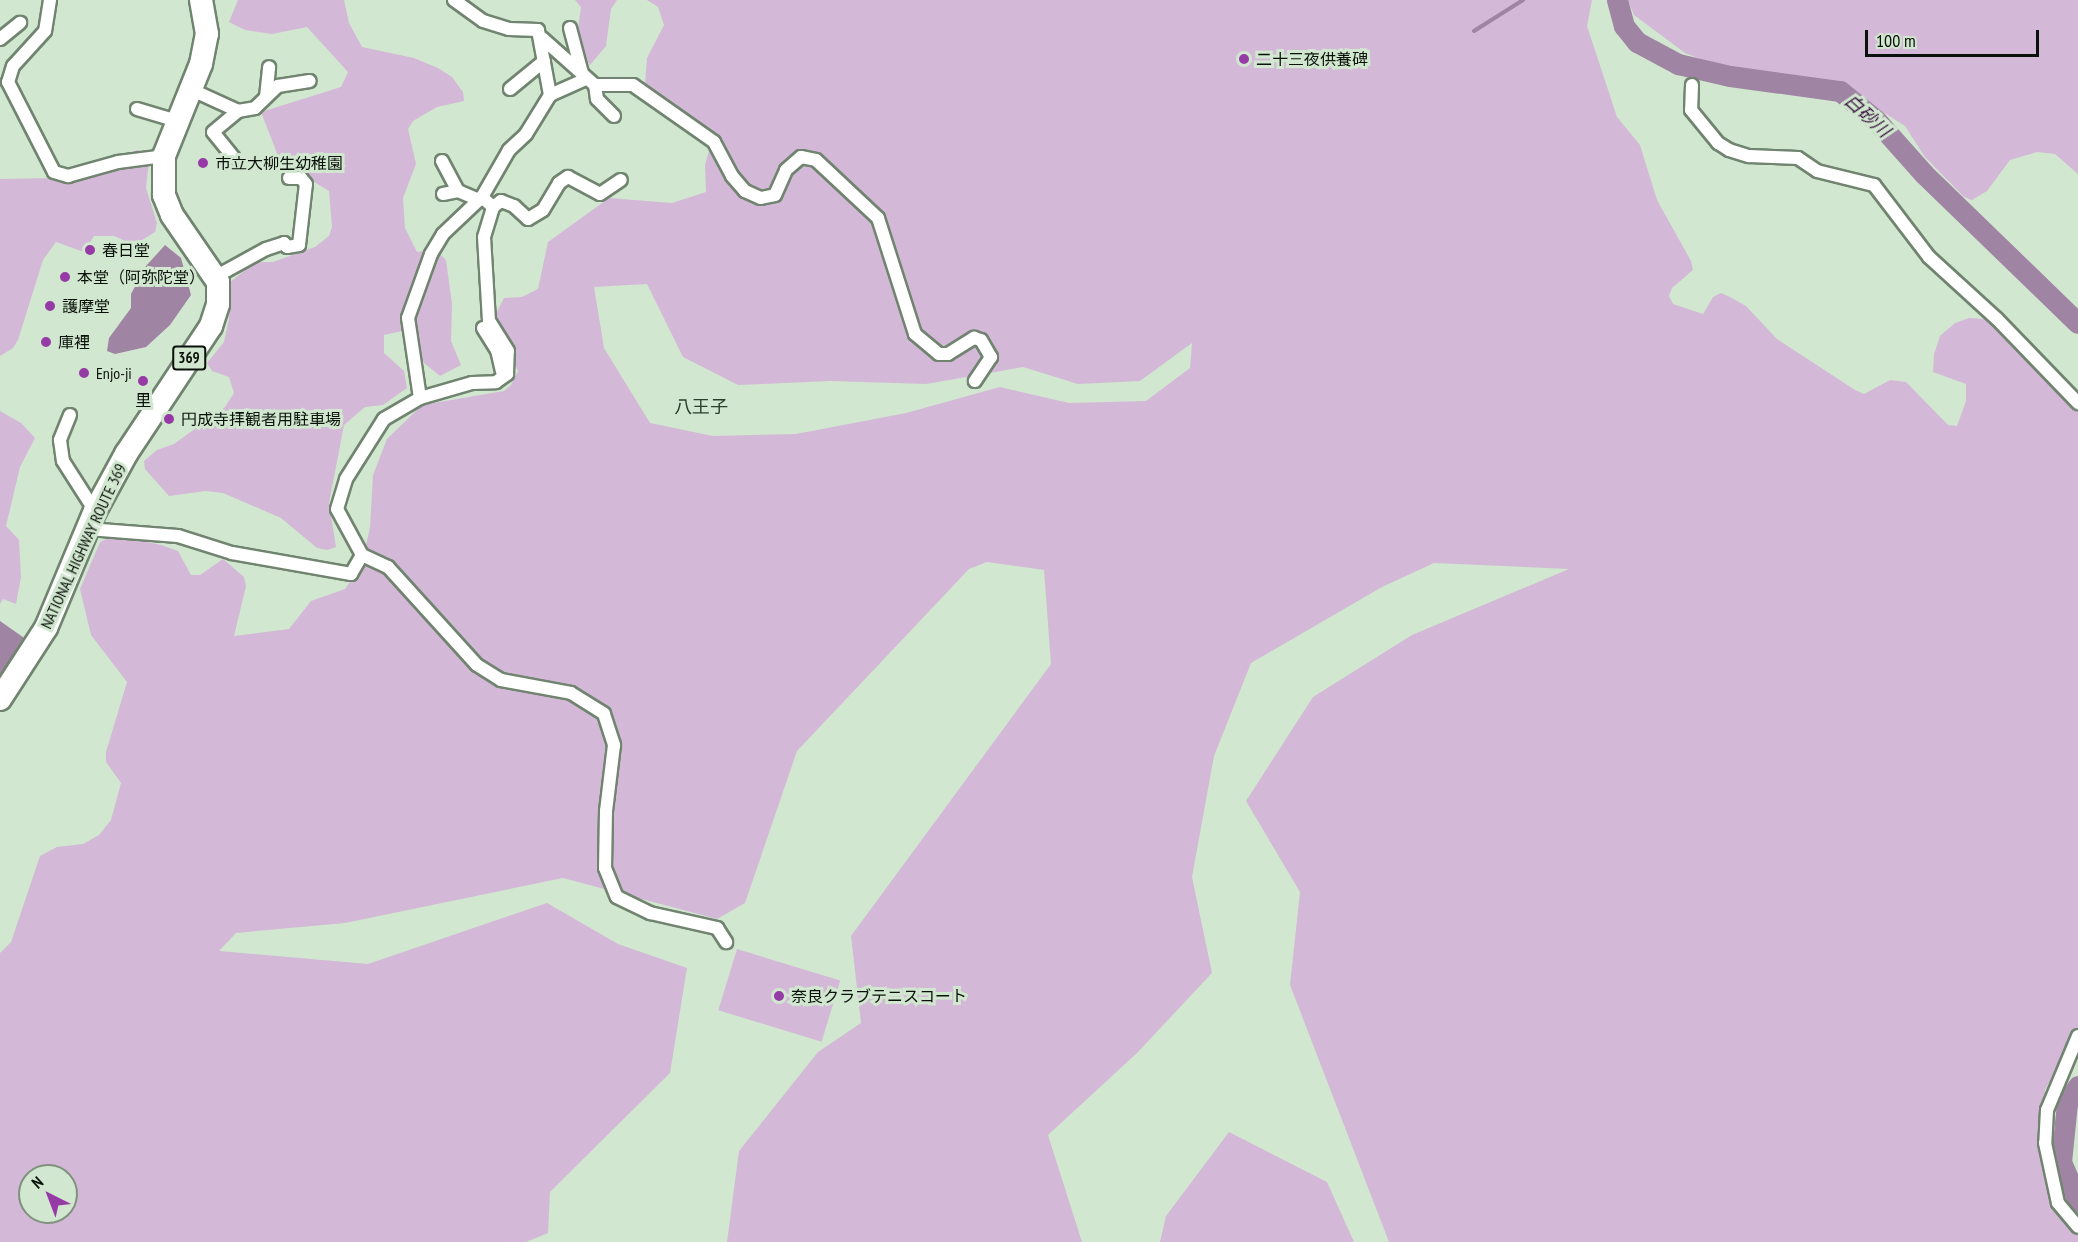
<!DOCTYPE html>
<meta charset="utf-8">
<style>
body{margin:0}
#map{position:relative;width:2078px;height:1242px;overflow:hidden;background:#d1e7cf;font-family:"PT Sans Narrow","Noto Sans JP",sans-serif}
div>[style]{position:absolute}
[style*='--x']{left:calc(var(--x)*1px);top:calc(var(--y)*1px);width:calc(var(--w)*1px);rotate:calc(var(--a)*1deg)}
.green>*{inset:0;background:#d3b9d7;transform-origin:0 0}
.water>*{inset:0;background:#a084a4}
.stream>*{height:4px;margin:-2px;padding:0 2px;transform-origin:2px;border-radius:2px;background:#a084a4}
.river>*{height:21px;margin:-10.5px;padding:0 10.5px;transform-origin:10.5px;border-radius:10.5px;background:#a084a4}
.roads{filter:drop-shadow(2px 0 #70846f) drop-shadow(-2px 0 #70846f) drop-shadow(0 2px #70846f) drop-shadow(0 -2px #70846f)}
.street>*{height:12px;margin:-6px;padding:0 6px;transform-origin:6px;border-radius:6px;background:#fff}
.highway>*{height:22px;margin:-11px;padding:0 11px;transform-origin:11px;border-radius:11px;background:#fff}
.dots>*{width:16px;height:16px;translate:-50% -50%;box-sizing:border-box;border:3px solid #d1e7cf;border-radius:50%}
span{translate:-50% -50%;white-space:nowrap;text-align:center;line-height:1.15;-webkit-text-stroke:6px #d1e7cf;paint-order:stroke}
.shield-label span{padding:2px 4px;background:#d1e7cf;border:2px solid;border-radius:4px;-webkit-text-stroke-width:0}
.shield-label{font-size:15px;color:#0a110a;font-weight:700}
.poi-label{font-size:16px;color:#0a110a}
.left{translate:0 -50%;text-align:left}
.street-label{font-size:16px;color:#0a110a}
.water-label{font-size:18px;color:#3c1742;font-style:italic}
.neighbourhood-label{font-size:18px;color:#2c3e2b}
.north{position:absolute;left:18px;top:1164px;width:60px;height:60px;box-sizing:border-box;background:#d1e7cf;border:2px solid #819180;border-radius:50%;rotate:318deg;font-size:16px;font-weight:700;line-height:24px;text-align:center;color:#0a110a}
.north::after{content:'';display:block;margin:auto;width:21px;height:27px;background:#963ba5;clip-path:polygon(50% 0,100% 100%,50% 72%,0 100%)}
.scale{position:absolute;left:1865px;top:30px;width:174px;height:27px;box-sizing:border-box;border:3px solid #0a110a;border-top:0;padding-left:8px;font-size:18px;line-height:21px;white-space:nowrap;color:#0a110a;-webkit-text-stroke:4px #d1e7cf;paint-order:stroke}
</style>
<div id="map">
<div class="green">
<i style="clip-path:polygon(238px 0,344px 0,349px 23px,362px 47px,414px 58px,438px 68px,452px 77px,463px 92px,464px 101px,437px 107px,413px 121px,408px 129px,416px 164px,403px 198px,405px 228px,417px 252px,435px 249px,446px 260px,452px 304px,451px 341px,461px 365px,440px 376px,424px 363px,411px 329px,384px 335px,384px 353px,404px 371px,407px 388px,383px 405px,365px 407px,344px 425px,329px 503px,336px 547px,327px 550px,317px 548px,281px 518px,223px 493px,205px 491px,169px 496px,145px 469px,144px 461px,157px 450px,174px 444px,225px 407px,234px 393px,229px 377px,212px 371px,207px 363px,224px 342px,229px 319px,225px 292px,228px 284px,255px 262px,273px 262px,315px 247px,329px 236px,332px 227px,329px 191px,280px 161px,261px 112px,341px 87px,348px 72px,307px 27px,272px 34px,245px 30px,229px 22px)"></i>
<i style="clip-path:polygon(575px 0,617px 0,611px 9px,606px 46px,590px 65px,576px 43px,581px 7px)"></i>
<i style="clip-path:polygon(evenodd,647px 0,1592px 0,1587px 26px,1617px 117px,1640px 145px,1657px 200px,1691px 261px,1693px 270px,1672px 288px,1669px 296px,1673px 304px,1703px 314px,1713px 297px,1721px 293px,1730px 297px,1746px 306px,1777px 339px,1855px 390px,1864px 394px,1890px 380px,1906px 382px,1948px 425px,1957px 426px,1966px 401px,1966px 384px,1933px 372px,1934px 354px,1940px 336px,1955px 323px,1969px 318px,1985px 319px,2078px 398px,2078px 1046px,2063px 1058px,2045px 1090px,2050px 1185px,2078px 1230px,2078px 1242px,1389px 1242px,1290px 985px,1300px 892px,1246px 801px,1313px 697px,1412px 635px,1569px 569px,1434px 563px,1382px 587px,1251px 663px,1214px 756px,1192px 877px,1212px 973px,1137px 1053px,1048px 1135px,1082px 1242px,727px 1242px,739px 1151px,818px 1052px,861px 1023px,851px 936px,1051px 664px,1044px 570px,987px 562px,969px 569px,797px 751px,745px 903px,717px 919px,563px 878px,345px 923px,236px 933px,219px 951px,368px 964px,547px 903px,618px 944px,687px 968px,670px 1073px,550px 1192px,548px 1233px,526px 1242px,0 1242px,0 953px,11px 942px,40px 856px,57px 847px,83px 844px,99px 835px,111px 820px,121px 783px,106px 762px,106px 752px,127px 682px,91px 635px,80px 589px,100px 542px,116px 535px,161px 545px,178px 551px,191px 575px,200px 575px,223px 559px,244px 577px,246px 586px,234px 636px,289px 629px,311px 601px,345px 589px,361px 566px,370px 528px,373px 475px,387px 439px,422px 405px,504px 391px,511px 385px,518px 371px,502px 340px,496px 314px,504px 298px,522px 297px,538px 289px,548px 242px,609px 198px,672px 203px,706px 192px,705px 165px,710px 147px,688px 120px,645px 84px,647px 58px,664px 25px,658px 7px,647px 0,647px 284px,683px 357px,738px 385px,831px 381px,926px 384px,1023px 367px,1078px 384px,1140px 381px,1192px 343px,1190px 368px,1146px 401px,1069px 403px,1000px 387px,906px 413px,796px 434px,713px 436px,650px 423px,604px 348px,594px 287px,647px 284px,647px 0,30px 1176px,66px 1176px,66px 1212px,30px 1212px,30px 1176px)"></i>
<i style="clip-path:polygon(1628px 0,2078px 0,2078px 174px,2055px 154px,2037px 152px,2010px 160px,1987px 191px,1972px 200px,1964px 197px,1925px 157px,1905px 126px,1834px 81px,1721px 67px,1685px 53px,1634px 15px)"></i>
<i style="clip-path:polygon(138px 150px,146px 152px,149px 160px,146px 188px,157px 223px,155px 232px,134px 245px,114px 236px,94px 236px,84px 252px,56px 242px,43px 260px,18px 340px,13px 348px,0 356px,0 179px,54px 178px)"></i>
<i style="clip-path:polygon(0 411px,21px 423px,35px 438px,20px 467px,6px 526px,19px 540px,21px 577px,16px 604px,3px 599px,0 604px)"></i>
<i style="left:737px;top:949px;width:108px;height:64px;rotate:17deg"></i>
<i style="clip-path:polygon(1229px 1132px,1327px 1182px,1354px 1242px,1160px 1242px,1166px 1216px)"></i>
</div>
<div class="water">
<i style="clip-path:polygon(165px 245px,181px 258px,191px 295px,170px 325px,146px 347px,115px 354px,107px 351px,109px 338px,131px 308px,131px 294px,146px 266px)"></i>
<i style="clip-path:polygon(0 621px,30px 642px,0 682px)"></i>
</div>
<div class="stream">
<i style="--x:1474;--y:31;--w:58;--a:-32.3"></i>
</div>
<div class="river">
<i style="--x:1617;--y:0;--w:27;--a:75"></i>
<i style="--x:1624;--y:26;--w:21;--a:51"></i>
<i style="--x:1637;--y:42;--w:47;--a:28.2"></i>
<i style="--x:1678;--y:64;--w:53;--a:13"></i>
<i style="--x:1730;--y:76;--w:111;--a:7.8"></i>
<i style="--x:1840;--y:91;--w:46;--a:38.9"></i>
<i style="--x:1876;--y:120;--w:72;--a:48.4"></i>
<i style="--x:1924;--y:174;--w:214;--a:44.1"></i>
<i style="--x:2078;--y:1086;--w:20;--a:123"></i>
<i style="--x:2067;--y:1103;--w:59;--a:95.8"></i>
<i style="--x:2061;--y:1162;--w:43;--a:66.4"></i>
</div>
<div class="roads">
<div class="street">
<i style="--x:50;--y:0;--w:31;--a:99"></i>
<i style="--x:45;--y:31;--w:47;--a:132.4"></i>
<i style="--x:13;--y:66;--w:17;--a:107"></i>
<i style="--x:8;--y:82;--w:101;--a:62.9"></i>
<i style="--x:54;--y:172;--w:15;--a:16"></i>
<i style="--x:68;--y:176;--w:52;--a:-15.6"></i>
<i style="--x:118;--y:162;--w:46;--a:-7.4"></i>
<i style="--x:570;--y:28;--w:47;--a:75.1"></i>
<i style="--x:542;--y:38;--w:71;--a:41.6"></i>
<i style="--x:595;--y:85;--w:38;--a:0"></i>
<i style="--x:633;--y:85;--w:99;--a:35.1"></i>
<i style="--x:714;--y:142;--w:38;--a:62"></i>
<i style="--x:732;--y:176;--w:20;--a:49"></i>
<i style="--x:745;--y:191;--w:17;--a:24"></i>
<i style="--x:761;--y:198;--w:14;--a:-12"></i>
<i style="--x:775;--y:195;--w:27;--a:-66"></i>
<i style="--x:786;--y:170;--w:20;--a:-41"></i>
<i style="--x:801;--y:157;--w:15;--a:11"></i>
<i style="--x:816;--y:160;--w:85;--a:43.1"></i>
<i style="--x:878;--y:218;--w:122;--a:72.3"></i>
<i style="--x:915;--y:334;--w:31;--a:40"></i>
<i style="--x:939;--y:354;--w:9;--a:0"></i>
<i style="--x:948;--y:354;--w:31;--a:-32"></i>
<i style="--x:974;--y:338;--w:7;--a:16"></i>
<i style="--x:981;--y:340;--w:20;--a:60"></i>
<i style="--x:991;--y:357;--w:29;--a:124"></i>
<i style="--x:0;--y:39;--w:26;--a:-39"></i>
<i style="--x:595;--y:85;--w:14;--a:82"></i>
<i style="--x:597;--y:99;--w:24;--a:45"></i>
<i style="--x:1692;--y:85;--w:25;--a:92"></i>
<i style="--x:1691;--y:110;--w:43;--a:50.7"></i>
<i style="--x:1718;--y:143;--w:13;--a:32"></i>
<i style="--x:1729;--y:150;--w:21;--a:17"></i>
<i style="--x:1749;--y:156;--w:49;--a:2.3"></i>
<i style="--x:1798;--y:158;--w:23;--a:34"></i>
<i style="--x:1817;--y:171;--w:59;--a:13.8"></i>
<i style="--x:1874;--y:185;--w:91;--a:52.6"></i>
<i style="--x:1929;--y:257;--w:92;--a:42.4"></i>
<i style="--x:1997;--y:319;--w:117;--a:46"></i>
<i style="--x:190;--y:89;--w:53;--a:24.6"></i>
<i style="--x:238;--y:111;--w:17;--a:-10"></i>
<i style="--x:255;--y:108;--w:32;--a:-44"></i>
<i style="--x:278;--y:86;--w:32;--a:-9"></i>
<i style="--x:510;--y:89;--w:44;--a:-39.5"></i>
<i style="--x:550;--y:95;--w:39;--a:-24"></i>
<i style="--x:266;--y:97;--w:30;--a:-84"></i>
<i style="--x:137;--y:109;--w:42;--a:16.7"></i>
<i style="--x:234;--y:158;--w:33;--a:-129"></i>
<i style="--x:213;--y:132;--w:33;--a:-40"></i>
<i style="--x:442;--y:161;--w:34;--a:62"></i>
<i style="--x:458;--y:191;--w:23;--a:23"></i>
<i style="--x:443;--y:194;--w:15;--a:-11"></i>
<i style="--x:493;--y:207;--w:10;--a:-37"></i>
<i style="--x:501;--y:201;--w:14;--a:21"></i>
<i style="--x:514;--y:206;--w:19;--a:43"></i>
<i style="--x:528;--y:219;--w:17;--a:-31"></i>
<i style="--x:543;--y:210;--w:31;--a:-59"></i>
<i style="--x:559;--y:183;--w:11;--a:-34"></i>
<i style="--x:568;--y:177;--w:36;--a:28"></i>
<i style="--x:600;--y:194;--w:25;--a:-34"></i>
<i style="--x:215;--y:277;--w:58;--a:-28.8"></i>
<i style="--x:266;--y:249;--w:19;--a:-18"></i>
<i style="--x:284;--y:243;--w:5;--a:53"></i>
<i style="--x:287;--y:247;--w:12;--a:-9"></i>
<i style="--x:299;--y:245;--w:61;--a:-83.5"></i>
<i style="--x:306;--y:184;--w:8;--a:-130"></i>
<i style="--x:301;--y:178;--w:12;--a:180"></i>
<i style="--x:483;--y:328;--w:26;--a:58"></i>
<i style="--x:497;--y:350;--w:22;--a:77"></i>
<i style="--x:420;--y:398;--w:81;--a:-98.5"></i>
<i style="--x:408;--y:318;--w:68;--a:-70.2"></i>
<i style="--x:431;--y:254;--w:23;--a:-59"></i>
<i style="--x:443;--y:234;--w:54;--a:-43.5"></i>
<i style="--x:482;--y:197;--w:54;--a:-60.1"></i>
<i style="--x:509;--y:150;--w:23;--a:-43"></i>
<i style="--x:526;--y:134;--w:46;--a:-58.4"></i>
<i style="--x:550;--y:95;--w:66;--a:-100.5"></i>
<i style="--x:538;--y:30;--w:29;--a:-178"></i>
<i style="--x:509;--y:29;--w:27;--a:-163"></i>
<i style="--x:483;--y:21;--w:36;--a:-144"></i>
<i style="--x:70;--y:415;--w:27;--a:112"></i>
<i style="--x:60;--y:440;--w:21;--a:82"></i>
<i style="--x:63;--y:461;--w:59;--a:57.4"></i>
<i style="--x:88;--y:529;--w:90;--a:4.4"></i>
<i style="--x:178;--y:536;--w:57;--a:17.5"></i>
<i style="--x:232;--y:553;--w:121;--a:10"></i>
<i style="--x:351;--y:574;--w:22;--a:-60"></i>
<i style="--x:362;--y:555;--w:52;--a:-118.5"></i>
<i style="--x:337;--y:509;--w:31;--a:-73"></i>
<i style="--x:346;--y:479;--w:71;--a:-57.7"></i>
<i style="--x:384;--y:419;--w:42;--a:-30.3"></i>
<i style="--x:420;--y:398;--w:54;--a:-16.1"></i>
<i style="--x:472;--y:383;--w:24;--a:-2"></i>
<i style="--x:496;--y:382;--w:14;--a:-36"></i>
<i style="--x:507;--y:374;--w:23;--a:-88"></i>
<i style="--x:508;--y:351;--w:36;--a:-122"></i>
<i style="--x:489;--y:321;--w:84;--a:-93.4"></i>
<i style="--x:484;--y:237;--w:31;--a:-73"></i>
<i style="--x:493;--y:207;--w:15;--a:-138"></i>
<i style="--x:362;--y:555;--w:29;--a:25"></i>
<i style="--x:388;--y:567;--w:132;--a:47.8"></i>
<i style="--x:477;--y:665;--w:28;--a:32"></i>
<i style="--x:501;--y:680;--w:71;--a:10.5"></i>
<i style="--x:571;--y:693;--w:39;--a:32"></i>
<i style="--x:604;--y:714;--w:33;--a:72"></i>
<i style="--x:614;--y:745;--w:66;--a:96.9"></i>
<i style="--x:606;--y:811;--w:57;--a:91"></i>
<i style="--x:605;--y:868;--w:31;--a:68"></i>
<i style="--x:617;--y:897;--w:37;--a:26"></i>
<i style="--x:650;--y:913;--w:69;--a:12.6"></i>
<i style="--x:717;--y:928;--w:17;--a:57"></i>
<i style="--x:2078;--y:1036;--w:80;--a:112.7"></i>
<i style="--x:2047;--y:1110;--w:33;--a:93"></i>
<i style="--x:2045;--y:1143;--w:61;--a:77.8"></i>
<i style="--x:2058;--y:1203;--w:31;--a:50"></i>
</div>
<div class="highway">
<i style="--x:0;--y:699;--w:85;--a:-57.1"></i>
<i style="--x:46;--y:628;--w:127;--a:-67.3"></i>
<i style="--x:95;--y:511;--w:65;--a:-61.5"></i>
<i style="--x:126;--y:454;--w:154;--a:-56.4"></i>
<i style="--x:211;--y:326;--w:23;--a:-72"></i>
<i style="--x:218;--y:304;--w:22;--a:-90"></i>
<i style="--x:218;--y:282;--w:81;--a:-124.5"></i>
<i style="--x:172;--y:215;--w:22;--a:-112"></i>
<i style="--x:164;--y:195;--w:39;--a:-90"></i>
<i style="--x:164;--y:156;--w:99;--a:-68.1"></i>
<i style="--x:201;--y:64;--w:31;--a:-79"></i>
<i style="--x:207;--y:34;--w:35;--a:-100"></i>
</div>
</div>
<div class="dots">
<i style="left:1244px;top:59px;background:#963ba5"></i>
<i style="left:203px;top:163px;background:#963ba5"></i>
<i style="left:90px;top:250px;background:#963ba5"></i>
<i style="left:65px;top:277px;background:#963ba5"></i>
<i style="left:50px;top:306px;background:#963ba5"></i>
<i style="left:46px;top:342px;background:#963ba5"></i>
<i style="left:84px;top:373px;background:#963ba5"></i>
<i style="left:143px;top:381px;background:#963ba5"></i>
<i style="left:169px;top:419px;background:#963ba5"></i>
<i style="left:779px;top:996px;background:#963ba5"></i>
</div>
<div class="shield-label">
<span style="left:189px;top:358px">369</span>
</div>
<div class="poi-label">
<span class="left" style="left:1256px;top:59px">二十三夜供養碑</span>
<span class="left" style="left:215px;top:163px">市立大柳生幼稚園</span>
<span class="left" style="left:102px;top:250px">春日堂</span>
<span class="left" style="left:77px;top:277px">本堂（阿弥陀堂）</span>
<span class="left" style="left:62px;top:306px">護摩堂</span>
<span class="left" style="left:58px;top:342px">庫裡</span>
<span class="left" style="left:96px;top:373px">Enjo-ji</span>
<span style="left:143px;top:400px">里</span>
<span class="left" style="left:181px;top:419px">円成寺拝観者用駐車場</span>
<span class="left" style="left:791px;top:996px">奈良クラブテニスコート</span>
</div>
<div class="street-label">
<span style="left:83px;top:546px;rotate:-65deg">NATIONAL HIGHWAY ROUTE 369</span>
</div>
<div class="water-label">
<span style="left:1867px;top:116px;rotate:42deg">白砂川</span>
</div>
<div class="neighbourhood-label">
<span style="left:701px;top:407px">八王子</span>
</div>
<div class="north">N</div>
<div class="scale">100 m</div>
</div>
